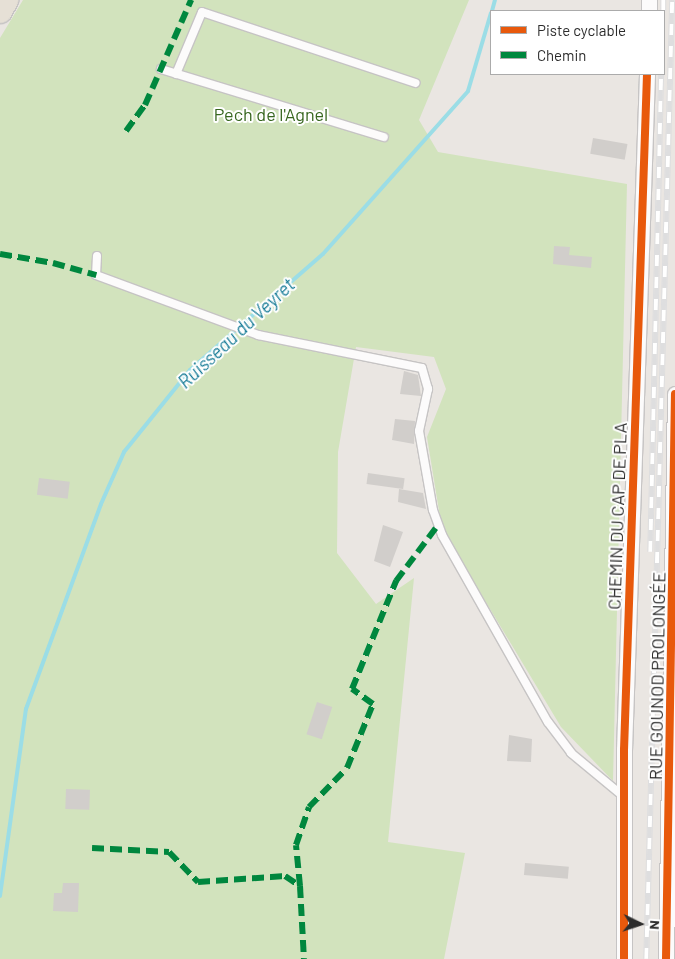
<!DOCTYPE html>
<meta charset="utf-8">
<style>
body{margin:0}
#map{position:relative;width:675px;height:959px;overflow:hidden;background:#eae6e2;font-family:Barlow,sans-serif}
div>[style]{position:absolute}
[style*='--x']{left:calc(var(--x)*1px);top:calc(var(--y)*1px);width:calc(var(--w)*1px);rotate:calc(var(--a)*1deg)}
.green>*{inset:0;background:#d2e3bd}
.stream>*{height:4px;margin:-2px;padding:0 2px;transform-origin:2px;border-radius:2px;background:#9bdde6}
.building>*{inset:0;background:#d1cecb;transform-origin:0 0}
.roads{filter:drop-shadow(1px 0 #c6c4c4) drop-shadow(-1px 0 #c6c4c4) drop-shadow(0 1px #c6c4c4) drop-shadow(0 -1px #c6c4c4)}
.service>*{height:8px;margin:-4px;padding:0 4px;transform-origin:4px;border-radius:4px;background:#fcfbfb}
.minor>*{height:15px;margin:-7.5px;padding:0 7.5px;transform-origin:7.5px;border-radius:7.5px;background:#fcfbfb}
.primary>*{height:24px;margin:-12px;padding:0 12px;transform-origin:12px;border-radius:12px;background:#e6e0d6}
.rail>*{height:5.5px;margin-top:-2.75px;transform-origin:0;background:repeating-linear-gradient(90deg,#fff 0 11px,#dededf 0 22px);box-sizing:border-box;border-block:1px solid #dededf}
.quiet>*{height:6px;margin-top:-3px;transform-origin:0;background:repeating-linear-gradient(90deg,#00873e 0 12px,transparent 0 18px)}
.cycleway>*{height:8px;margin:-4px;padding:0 4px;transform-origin:4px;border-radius:4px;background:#e8590c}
span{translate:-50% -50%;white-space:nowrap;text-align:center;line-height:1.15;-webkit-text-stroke:4px #fff;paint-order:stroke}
.park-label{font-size:18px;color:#37661f}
.street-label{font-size:18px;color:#2c2c2c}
.water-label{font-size:19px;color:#167b96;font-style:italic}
.legend{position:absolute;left:490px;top:10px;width:175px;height:65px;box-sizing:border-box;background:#fff;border:1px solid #ababab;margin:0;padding:6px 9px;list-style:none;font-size:15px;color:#2c2c2c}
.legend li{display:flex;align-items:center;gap:10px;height:25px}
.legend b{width:25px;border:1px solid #ababab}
.north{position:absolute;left:615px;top:899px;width:50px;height:50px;-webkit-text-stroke:4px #fff;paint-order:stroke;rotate:94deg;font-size:14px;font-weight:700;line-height:20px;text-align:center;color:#2c2c2c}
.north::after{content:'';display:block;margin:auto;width:18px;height:22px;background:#2c2c2c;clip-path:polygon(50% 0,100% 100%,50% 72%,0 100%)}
</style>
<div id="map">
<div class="green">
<i style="clip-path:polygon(23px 0,469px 0,419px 120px,438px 152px,627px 184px,613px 781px,561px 727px,442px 529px,427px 437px,446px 389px,434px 357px,356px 347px,338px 452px,337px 553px,376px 604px,414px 578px,388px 842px,465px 853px,444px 959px,0 959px,0 38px)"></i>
</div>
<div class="stream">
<i style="--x:492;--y:11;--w:11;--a:-75"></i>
<i style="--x:0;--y:896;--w:189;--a:-82.1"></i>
<i style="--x:26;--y:709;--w:218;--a:-69.9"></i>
<i style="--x:101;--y:504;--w:57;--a:-66.1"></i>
<i style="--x:124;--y:452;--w:105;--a:-51.2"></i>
<i style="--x:190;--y:370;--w:176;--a:-41.1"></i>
<i style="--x:323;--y:254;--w:218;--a:-48.3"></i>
<i style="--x:468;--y:91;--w:81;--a:-73.6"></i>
</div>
<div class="building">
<i style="left:593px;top:138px;width:35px;height:16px;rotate:10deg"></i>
<i style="clip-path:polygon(554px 246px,570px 247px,569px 255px,592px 257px,591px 268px,553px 264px)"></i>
<i style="clip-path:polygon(404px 371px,418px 375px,421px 396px,400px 394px)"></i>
<i style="clip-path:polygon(395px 419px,415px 421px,414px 444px,392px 440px)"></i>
<i style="left:368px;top:473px;width:37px;height:11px;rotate:8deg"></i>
<i style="left:39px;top:478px;width:31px;height:17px;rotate:7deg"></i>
<i style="clip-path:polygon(399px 489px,423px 493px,426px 509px,398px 502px)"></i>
<i style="clip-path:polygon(383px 525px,403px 532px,390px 567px,374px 561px)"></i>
<i style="left:317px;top:702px;width:16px;height:34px;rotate:18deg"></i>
<i style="clip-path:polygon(509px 735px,532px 739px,531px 762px,507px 761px)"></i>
<i style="left:66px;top:789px;width:24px;height:20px;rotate:2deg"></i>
<i style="left:525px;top:863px;width:44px;height:12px;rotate:5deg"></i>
<i style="clip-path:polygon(63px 883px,79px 883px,78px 912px,53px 911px,54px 893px,62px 893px)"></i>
</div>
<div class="roads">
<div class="service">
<i style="--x:161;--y:69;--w:233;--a:17"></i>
<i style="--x:176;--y:74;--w:67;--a:-67.2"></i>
<i style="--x:202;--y:12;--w:225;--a:18.4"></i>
<i style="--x:97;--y:256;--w:19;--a:93"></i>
<i style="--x:96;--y:275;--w:173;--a:20.3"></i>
<i style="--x:258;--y:335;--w:167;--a:11.4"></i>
<i style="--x:422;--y:368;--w:22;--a:74"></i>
<i style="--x:428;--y:389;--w:43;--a:102.1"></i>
<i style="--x:419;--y:431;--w:80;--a:80"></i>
<i style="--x:433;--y:510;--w:27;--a:70"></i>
<i style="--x:442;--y:535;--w:215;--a:60.5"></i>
<i style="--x:548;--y:722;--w:39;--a:53"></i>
<i style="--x:571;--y:753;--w:67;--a:39.6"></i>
</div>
<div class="minor">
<i style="--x:649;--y:11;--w:11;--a:-90"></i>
<i style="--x:624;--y:959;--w:209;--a:-90"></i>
<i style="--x:624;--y:750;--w:676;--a:-88.05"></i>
<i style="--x:666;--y:959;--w:565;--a:-89.09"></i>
</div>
<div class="primary">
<i style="--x:0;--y:11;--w:13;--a:-61"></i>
</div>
</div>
<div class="rail">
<i style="--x:663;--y:11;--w:11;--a:-90"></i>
<i style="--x:650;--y:552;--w:478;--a:-88.7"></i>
<i style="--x:646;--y:959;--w:959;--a:-88.45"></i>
</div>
<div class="quiet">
<i style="--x:126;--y:131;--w:32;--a:-54"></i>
<i style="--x:145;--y:105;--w:115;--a:-66.3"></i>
<i style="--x:0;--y:254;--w:54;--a:9.6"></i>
<i style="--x:53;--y:263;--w:45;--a:15.6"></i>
<i style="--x:92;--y:848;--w:77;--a:3"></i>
<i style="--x:169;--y:852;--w:42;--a:46"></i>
<i style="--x:198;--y:882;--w:87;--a:-3.9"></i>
<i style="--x:285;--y:876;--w:18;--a:34"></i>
<i style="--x:300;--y:886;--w:73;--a:86.9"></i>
<i style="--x:300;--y:886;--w:41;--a:-95.6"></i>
<i style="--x:296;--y:845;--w:40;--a:-71.1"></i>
<i style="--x:309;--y:807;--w:54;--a:-45.7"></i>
<i style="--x:347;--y:768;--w:69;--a:-67.9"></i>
<i style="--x:373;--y:704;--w:26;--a:-144"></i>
<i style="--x:352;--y:689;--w:117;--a:-67.8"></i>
<i style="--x:396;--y:581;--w:70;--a:-53.1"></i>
</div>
<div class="cycleway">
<i style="--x:624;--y:959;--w:209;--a:-90"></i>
<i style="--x:624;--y:750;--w:676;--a:-88.05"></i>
<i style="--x:666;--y:959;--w:565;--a:-89.09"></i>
</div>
<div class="park-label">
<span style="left:271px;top:114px">Pech de l'Agnel</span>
</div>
<div class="street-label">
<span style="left:617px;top:516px;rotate:-88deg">CHEMIN DU CAP DE PLA</span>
<span style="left:657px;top:676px;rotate:-89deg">RUE GOUNOD PROLONGÉE</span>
</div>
<div class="water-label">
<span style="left:236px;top:333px;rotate:-43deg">Ruisseau du Veyret</span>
</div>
<ul class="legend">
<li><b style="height:6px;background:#e8590c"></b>Piste cyclable</li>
<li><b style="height:6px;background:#00873e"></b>Chemin</li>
</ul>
<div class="north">N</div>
</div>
